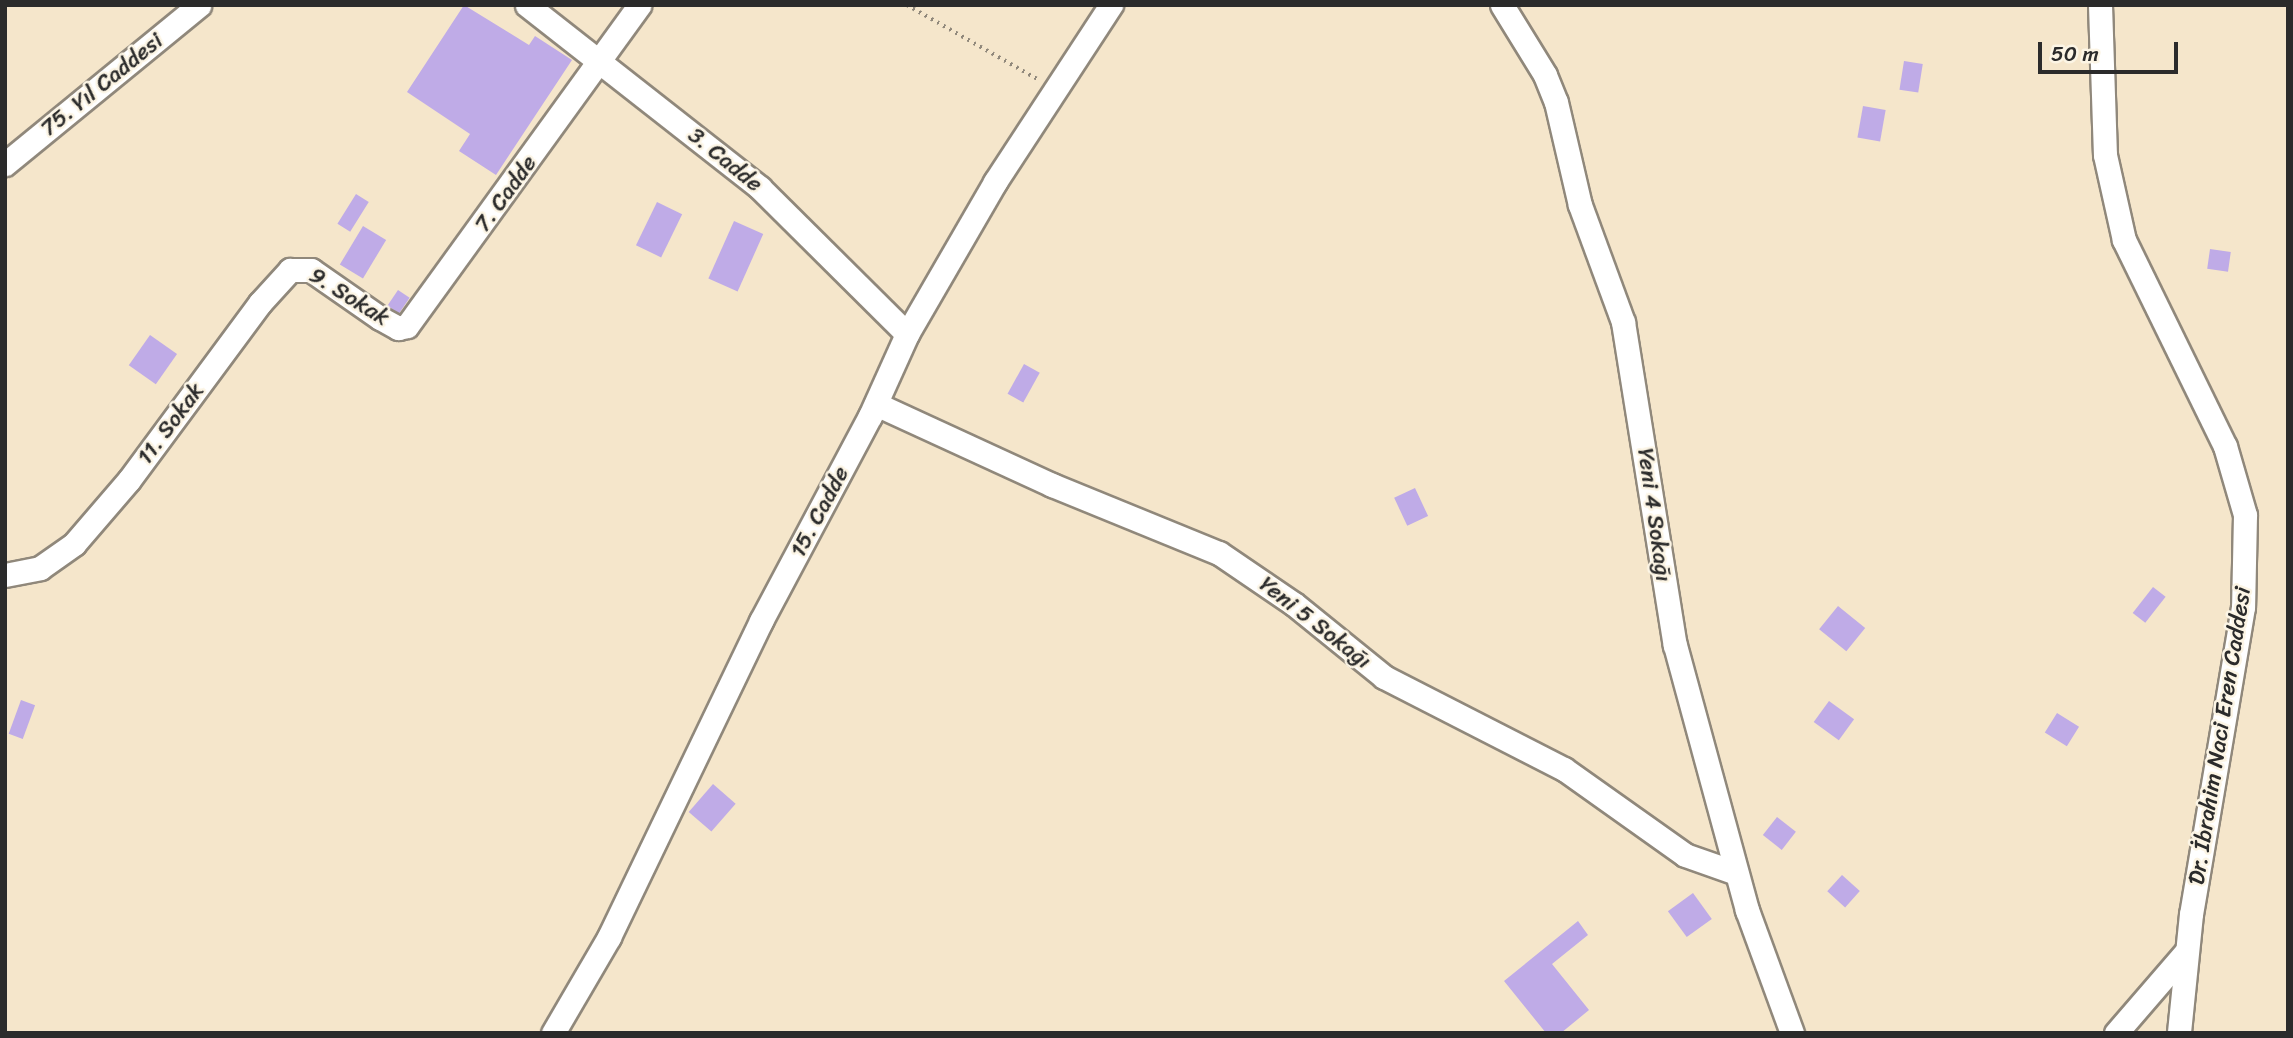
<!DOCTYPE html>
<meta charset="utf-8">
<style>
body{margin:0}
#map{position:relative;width:2293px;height:1038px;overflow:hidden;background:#f5e6cb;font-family:Sriracha,sans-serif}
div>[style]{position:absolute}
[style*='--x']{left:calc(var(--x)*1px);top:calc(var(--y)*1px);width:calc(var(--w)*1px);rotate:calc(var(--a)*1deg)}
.building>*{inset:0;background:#bfabe7;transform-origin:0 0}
.path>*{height:3.5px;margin-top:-1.75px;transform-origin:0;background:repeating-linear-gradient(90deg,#90887b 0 2px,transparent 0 7px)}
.roads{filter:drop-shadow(2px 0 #90887b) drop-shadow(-2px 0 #90887b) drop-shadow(0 2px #90887b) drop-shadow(0 -2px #90887b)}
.minor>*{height:23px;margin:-11.5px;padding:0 11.5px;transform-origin:11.5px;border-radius:11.5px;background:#fff}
span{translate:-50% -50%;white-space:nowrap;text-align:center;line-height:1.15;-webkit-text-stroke:5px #fcf5e5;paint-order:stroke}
.street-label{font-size:23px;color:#2b2b2b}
.frame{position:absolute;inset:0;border:7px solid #2b2b2b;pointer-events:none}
.scale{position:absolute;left:2038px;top:42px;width:140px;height:32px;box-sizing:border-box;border:4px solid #2b2b2b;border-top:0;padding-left:9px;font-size:21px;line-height:24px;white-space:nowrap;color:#2b2b2b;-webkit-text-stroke:5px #fcf5e5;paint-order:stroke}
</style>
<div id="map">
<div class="building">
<i style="clip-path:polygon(464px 5px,529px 45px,535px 36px,572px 60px,496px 175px,459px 151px,470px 134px,407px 92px)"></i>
<i style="left:1904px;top:61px;width:19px;height:29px;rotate:9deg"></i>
<i style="left:1863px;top:106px;width:23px;height:32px;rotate:10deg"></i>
<i style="left:356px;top:194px;width:15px;height:35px;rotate:32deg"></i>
<i style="left:657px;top:202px;width:28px;height:48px;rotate:26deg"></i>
<i style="left:734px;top:221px;width:32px;height:63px;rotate:24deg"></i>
<i style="left:363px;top:226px;width:27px;height:45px;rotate:31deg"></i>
<i style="left:2210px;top:249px;width:21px;height:20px;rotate:8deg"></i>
<i style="left:398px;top:290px;width:14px;height:19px;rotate:34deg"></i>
<i style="left:150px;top:335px;width:33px;height:37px;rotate:35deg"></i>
<i style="left:1024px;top:364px;width:18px;height:34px;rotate:29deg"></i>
<i style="left:1415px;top:488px;width:31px;height:23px;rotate:65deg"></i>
<i style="left:2153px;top:587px;width:16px;height:33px;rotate:38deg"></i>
<i style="left:1838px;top:606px;width:35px;height:30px;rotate:39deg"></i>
<i style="left:21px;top:700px;width:15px;height:36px;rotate:20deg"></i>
<i style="left:1829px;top:701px;width:31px;height:26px;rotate:36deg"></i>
<i style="left:2057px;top:713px;width:26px;height:23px;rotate:32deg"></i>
<i style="left:713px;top:784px;width:30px;height:37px;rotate:41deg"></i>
<i style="left:1777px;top:817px;width:24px;height:23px;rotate:38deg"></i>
<i style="left:1842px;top:875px;width:24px;height:22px;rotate:42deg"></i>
<i style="left:1693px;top:893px;width:32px;height:31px;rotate:54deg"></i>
<i style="clip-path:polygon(1578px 921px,1588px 935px,1552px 964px,1589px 1010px,1561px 1033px,1546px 1033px,1504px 981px)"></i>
</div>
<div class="path">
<i style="--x:907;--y:5;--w:150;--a:29.6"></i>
</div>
<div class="roads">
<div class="minor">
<i style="--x:527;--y:5;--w:296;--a:38.1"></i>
<i style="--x:760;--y:188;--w:207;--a:44.8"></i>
<i style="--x:1502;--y:5;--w:82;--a:58.4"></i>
<i style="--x:1545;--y:75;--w:29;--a:68"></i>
<i style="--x:1556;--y:102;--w:106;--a:76.9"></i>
<i style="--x:1580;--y:205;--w:125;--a:69.8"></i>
<i style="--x:1623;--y:322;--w:327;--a:80.9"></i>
<i style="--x:1675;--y:645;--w:275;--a:74.8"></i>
<i style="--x:1747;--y:910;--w:131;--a:69.9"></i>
<i style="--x:2100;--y:5;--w:150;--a:88.1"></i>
<i style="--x:2105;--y:155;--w:87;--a:77.4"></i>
<i style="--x:2124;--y:240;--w:229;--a:63.9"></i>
<i style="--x:2225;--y:446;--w:72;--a:73.8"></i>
<i style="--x:2245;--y:515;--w:92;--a:91.2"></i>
<i style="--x:2243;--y:607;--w:311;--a:99.6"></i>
<i style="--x:2191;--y:914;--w:120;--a:95.8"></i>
<i style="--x:5;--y:164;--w:251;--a:-39.3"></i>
<i style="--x:876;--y:404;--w:194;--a:24.7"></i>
<i style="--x:1052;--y:485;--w:180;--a:22.2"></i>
<i style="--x:1219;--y:553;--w:91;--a:34.2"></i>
<i style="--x:1294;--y:604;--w:116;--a:39"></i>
<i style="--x:1384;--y:677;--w:202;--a:27.1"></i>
<i style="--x:1564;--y:769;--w:148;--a:35.4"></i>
<i style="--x:1685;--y:855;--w:54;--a:19.4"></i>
<i style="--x:5;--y:575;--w:36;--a:-11"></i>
<i style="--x:40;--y:568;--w:42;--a:-35.2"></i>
<i style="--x:74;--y:544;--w:84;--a:-49.3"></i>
<i style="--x:129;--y:480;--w:220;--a:-53.5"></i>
<i style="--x:260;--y:303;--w:45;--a:-47.7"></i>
<i style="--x:290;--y:270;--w:21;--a:0"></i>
<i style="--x:311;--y:270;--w:84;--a:34.8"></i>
<i style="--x:380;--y:318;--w:21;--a:29"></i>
<i style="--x:398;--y:328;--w:9;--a:-13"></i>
<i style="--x:407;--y:326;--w:396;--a:-54.1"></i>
<i style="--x:553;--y:1033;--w:111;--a:-59.7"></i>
<i style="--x:609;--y:937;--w:351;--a:-64.3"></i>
<i style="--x:761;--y:621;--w:232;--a:-62"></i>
<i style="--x:870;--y:416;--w:90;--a:-65.7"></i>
<i style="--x:907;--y:334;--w:176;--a:-59.9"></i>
<i style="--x:995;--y:182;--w:212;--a:-56.8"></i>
<i style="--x:2116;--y:1033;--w:106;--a:-49.2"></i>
</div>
</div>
<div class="street-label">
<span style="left:102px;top:85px;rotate:-39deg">75. Yıl Caddesi</span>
<span style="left:725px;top:160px;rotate:39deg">3. Cadde</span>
<span style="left:506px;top:194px;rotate:-54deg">7. Cadde</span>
<span style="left:349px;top:297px;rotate:32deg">9. Sokak</span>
<span style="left:171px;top:424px;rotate:-53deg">11. Sokak</span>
<span style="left:820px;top:512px;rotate:-62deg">15. Cadde</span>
<span style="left:1654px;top:515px;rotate:82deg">Yeni 4 Sokağı</span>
<span style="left:1315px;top:623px;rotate:38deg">Yeni 5 Sokağı</span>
<span style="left:2220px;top:736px;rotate:-81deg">Dr. İbrahim Naci Eren Caddesi</span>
</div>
<div class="frame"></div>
<div class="scale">50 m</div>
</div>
